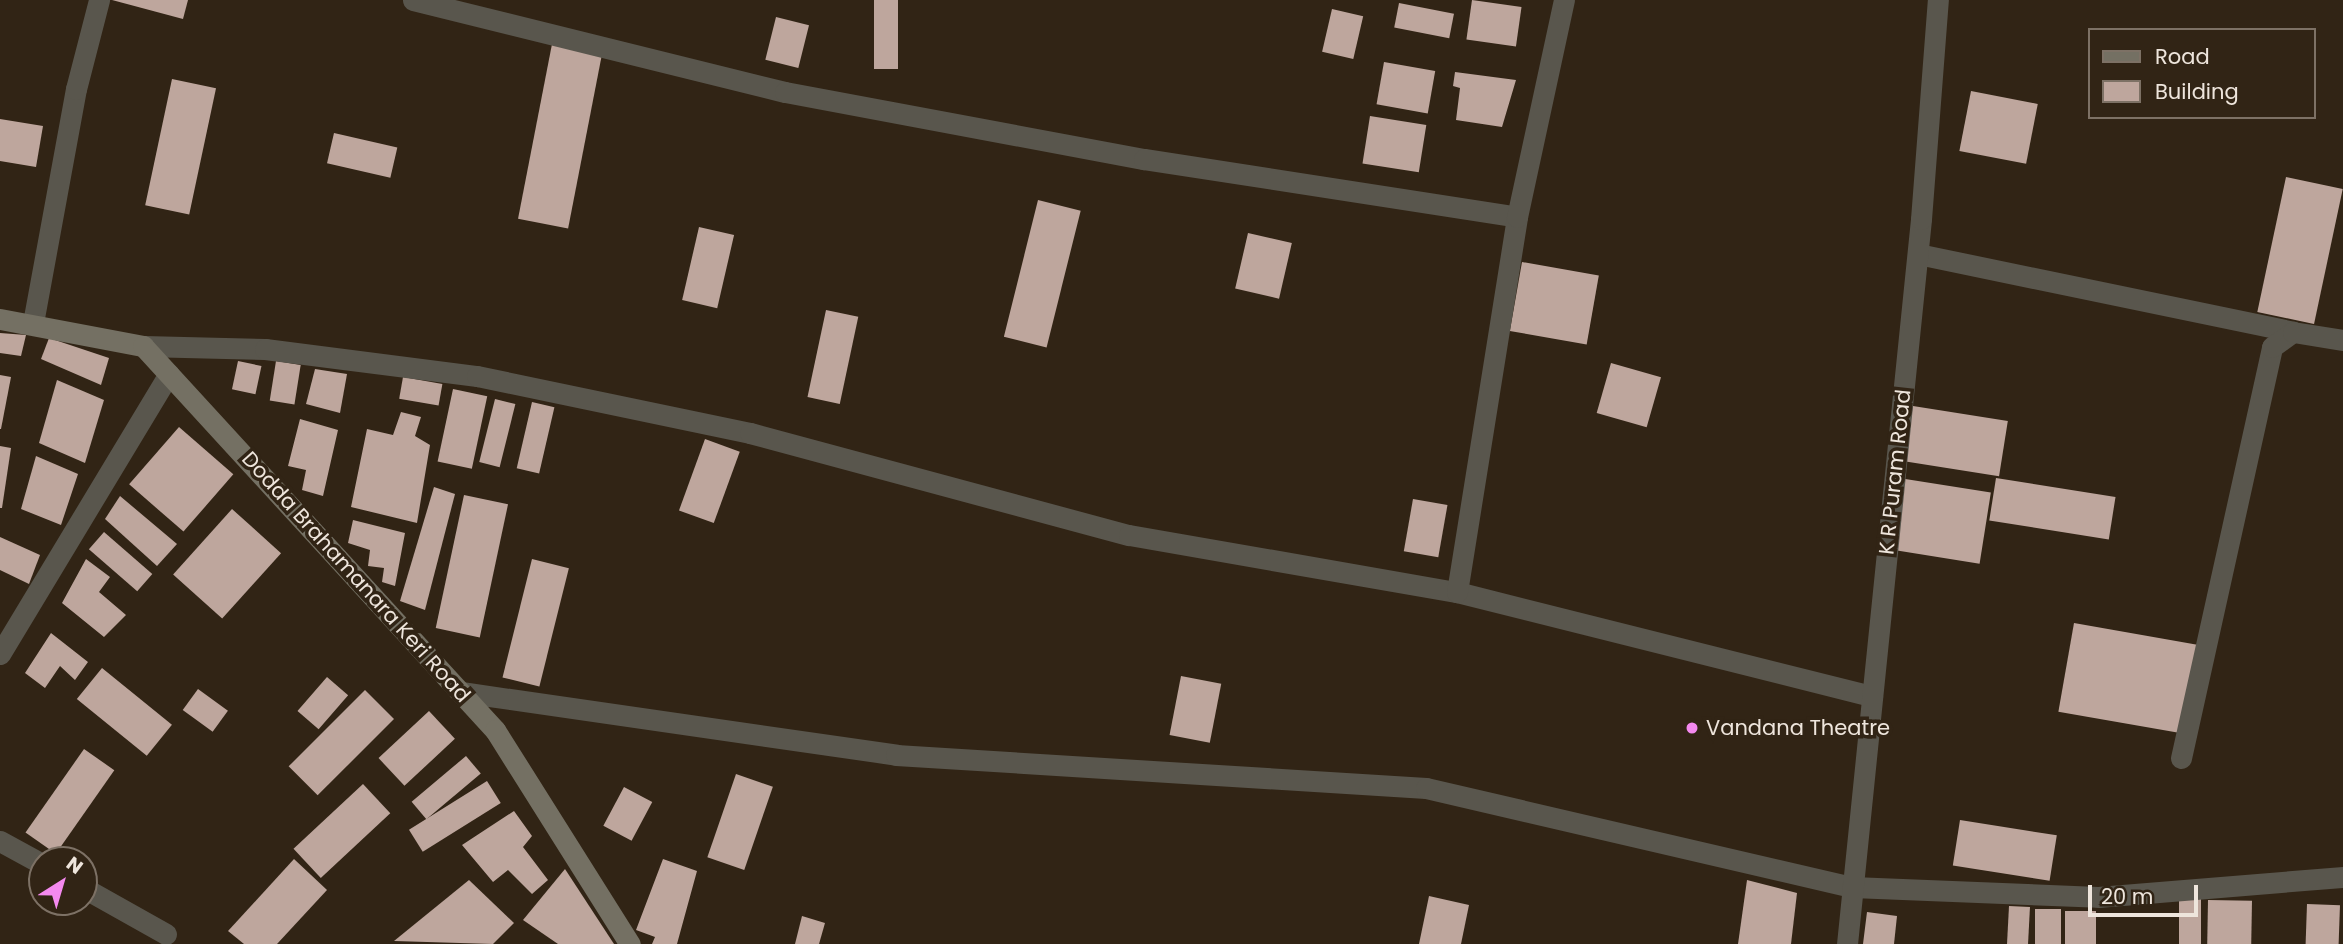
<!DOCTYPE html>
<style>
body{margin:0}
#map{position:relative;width:2343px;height:944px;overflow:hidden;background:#312415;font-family:Poppins,sans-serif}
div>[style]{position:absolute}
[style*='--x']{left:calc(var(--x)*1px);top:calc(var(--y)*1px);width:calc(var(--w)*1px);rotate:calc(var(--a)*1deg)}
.building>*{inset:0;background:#bea69d;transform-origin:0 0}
.street>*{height:21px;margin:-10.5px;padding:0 10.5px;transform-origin:10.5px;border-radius:10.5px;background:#59564d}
.secondary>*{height:21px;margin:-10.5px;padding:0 10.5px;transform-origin:10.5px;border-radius:10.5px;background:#747063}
.dots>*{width:19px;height:19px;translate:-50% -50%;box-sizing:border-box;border:4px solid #312415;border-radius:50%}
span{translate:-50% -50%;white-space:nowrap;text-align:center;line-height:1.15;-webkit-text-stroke:7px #312415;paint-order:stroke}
.street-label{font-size:21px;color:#eee5dc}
.poi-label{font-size:21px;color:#eee5dc}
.left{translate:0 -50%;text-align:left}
.legend{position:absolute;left:2088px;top:28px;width:228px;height:91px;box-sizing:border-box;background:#312415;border:2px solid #7d7165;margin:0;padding:9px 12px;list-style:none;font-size:21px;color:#eee5dc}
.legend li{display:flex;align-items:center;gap:14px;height:35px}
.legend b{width:35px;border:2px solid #7d7165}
.north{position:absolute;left:28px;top:846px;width:70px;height:70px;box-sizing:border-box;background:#312415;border:2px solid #7d7165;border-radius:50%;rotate:37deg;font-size:19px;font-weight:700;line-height:28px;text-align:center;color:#eee5dc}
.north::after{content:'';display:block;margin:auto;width:24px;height:32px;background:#f489ef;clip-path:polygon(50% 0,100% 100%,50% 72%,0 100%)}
.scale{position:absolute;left:2088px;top:885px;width:110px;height:32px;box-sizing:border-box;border:4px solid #eee5dc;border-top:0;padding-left:9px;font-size:21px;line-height:24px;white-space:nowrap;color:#eee5dc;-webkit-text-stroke:5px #312415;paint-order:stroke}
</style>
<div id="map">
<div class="building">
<i style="clip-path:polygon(112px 0,188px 0,183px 19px)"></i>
<i style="left:874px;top:0;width:24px;height:69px"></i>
<i style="left:1472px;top:0;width:50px;height:40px;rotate:8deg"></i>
<i style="left:1399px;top:3px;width:56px;height:25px;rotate:11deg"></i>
<i style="left:1332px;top:9px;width:32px;height:44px;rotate:13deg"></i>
<i style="left:776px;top:17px;width:34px;height:44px;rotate:14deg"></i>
<i style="left:552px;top:44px;width:51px;height:178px;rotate:11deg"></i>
<i style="left:1384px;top:62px;width:52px;height:43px;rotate:10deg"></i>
<i style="clip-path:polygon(1455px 72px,1516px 80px,1502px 127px,1456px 120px,1460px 88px,1453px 86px)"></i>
<i style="left:172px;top:79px;width:45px;height:129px;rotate:12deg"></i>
<i style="left:1971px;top:91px;width:68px;height:61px;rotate:11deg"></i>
<i style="left:1370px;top:116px;width:57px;height:48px;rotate:9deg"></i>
<i style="clip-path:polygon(0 119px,43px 126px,36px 167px,0 161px)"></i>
<i style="left:334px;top:133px;width:65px;height:31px;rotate:13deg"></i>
<i style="left:2286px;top:177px;width:58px;height:138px;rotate:12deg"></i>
<i style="left:1038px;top:200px;width:44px;height:141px;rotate:14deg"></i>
<i style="left:699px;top:227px;width:36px;height:75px;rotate:13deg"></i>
<i style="left:1248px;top:233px;width:45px;height:57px;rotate:13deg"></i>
<i style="left:1522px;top:262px;width:78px;height:70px;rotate:10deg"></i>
<i style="left:826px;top:310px;width:33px;height:89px;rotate:12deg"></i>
<i style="clip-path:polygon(0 333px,26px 335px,21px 356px,0 353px)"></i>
<i style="clip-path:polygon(49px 338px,109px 358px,101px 385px,41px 359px)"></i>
<i style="left:238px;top:361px;width:24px;height:29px;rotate:12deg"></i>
<i style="left:276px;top:361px;width:25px;height:40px;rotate:9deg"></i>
<i style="left:1611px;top:363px;width:52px;height:52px;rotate:16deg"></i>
<i style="clip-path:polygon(315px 369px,347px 374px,340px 413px,306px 404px)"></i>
<i style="clip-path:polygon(0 375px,11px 377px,1px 429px,0 429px)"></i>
<i style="left:403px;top:377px;width:40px;height:22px;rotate:10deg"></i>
<i style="clip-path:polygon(57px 380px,104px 400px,85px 463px,39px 443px)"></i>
<i style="left:453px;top:389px;width:35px;height:74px;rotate:12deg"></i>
<i style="left:495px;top:399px;width:21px;height:65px;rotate:14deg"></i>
<i style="left:532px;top:402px;width:23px;height:68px;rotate:13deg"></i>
<i style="left:1913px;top:406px;width:96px;height:56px;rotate:9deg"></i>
<i style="clip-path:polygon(401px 412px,421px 417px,415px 436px,430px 445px,417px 523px,351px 507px,367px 429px,393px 435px)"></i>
<i style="clip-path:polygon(300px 419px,338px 430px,323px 496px,302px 490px,306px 470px,288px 466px)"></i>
<i style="left:179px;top:427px;width:72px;height:76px;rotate:41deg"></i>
<i style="left:705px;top:439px;width:37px;height:76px;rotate:20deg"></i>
<i style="clip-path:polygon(0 446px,11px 448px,2px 508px,0 508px)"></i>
<i style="clip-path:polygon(36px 456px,78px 474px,61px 525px,21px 509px)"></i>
<i style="left:1899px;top:478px;width:93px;height:72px;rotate:9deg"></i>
<i style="left:1996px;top:478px;width:121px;height:43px;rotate:9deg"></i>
<i style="clip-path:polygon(434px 487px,455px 494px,425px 610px,400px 601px)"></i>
<i style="left:464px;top:495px;width:45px;height:136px;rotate:12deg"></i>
<i style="clip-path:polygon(120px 496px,177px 544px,157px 566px,105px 519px)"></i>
<i style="left:1413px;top:499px;width:35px;height:53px;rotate:10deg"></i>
<i style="left:232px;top:509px;width:66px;height:88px;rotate:42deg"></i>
<i style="clip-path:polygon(353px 520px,405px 533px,395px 586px,382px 582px,384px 568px,368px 566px,370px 550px,348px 543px)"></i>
<i style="left:104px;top:532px;width:64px;height:23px;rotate:41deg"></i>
<i style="clip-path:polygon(0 537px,40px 555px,29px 584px,0 570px)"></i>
<i style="clip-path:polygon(86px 559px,110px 577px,99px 592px,126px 615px,104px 637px,62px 603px)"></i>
<i style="left:532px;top:559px;width:38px;height:122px;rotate:14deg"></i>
<i style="left:2074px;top:623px;width:128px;height:90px;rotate:10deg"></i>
<i style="clip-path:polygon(51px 633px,88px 662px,75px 680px,60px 666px,45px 688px,25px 673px)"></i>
<i style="left:102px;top:668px;width:90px;height:40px;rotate:39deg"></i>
<i style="left:1181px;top:676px;width:41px;height:60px;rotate:11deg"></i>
<i style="left:327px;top:677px;width:28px;height:45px;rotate:41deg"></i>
<i style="left:198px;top:689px;width:37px;height:26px;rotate:36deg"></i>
<i style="left:365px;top:690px;width:41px;height:108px;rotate:45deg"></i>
<i style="left:429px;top:711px;width:38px;height:69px;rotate:47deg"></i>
<i style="left:84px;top:749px;width:37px;height:102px;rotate:35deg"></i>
<i style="left:466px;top:756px;width:23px;height:71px;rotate:50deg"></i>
<i style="left:736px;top:774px;width:39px;height:88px;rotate:19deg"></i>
<i style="left:487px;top:781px;width:26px;height:92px;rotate:58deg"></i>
<i style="left:363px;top:784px;width:40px;height:95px;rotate:47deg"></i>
<i style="left:624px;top:787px;width:32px;height:44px;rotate:28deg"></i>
<i style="clip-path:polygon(514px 811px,532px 836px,523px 847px,548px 880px,532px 894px,508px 870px,493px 882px,462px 845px)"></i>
<i style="left:1960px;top:820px;width:98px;height:46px;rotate:9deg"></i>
<i style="clip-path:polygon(294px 859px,327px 890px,277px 944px,244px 944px,228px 931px)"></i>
<i style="clip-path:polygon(663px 859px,697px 871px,677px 944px,652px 944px,655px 937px,636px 930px)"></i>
<i style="clip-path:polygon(565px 869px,614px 944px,558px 944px,523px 920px)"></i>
<i style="clip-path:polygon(469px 880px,514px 923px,493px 944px,394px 941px)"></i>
<i style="clip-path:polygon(1747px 880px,1797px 893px,1791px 944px,1738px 944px)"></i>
<i style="left:2179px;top:893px;width:22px;height:51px"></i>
<i style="clip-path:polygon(1429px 896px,1469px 905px,1461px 944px,1419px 944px)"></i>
<i style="left:2208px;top:900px;width:44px;height:44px;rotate:1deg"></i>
<i style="left:2307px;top:904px;width:33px;height:40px;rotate:2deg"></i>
<i style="left:2009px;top:906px;width:21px;height:38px;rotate:3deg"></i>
<i style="left:2035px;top:909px;width:26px;height:35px"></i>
<i style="left:2065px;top:911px;width:31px;height:33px"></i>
<i style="clip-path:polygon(1867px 912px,1897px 916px,1894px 944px,1863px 944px)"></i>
<i style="clip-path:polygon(802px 916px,825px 923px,819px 944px,795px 944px)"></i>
</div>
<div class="street">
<i style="--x:413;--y:0;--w:383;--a:13.9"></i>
<i style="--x:785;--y:92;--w:365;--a:10.6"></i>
<i style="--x:1144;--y:159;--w:377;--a:8.8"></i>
<i style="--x:1918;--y:254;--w:383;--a:11.7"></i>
<i style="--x:33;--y:323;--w:238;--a:-79.6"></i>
<i style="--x:76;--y:89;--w:92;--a:-75.5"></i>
<i style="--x:143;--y:346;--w:122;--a:1.4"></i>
<i style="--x:265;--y:349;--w:214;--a:7.3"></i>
<i style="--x:477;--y:376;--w:279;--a:11.8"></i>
<i style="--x:750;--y:433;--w:392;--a:15.1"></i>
<i style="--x:1129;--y:535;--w:333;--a:9.9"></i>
<i style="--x:1457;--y:592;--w:428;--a:14.1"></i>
<i style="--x:1457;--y:592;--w:380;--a:-80.9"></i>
<i style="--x:1517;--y:217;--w:222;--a:-77.8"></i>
<i style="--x:0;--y:654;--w:327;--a:-58.9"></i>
<i style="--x:461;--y:692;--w:440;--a:8.2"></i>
<i style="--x:896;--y:755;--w:531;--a:3.56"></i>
<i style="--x:1426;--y:788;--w:437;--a:13.1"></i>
<i style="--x:1852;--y:887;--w:246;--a:2.3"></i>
<i style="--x:2098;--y:897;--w:246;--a:-4.7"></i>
<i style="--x:2181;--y:758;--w:421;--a:-77.5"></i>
<i style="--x:2272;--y:347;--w:26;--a:-36"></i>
<i style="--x:2293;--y:332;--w:51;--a:9.1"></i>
<i style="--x:0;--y:841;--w:48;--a:28.7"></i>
<i style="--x:84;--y:888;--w:94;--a:29.3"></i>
<i style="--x:1847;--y:944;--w:729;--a:-84.17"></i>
<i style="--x:1921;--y:219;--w:220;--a:-85.6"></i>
</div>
<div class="secondary">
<i style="--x:0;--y:319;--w:146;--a:10.7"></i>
<i style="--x:143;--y:346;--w:521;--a:47.49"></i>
<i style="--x:495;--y:730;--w:253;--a:57.8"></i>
</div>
<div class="dots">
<i style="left:1692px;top:728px;background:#f489ef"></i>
</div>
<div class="street-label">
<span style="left:1895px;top:472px;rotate:-84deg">K R Puram Road</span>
<span style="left:356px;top:577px;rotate:48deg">Dodda Brahamanara Keri Road</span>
</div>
<div class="poi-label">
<span class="left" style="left:1706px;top:728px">Vandana Theatre</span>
</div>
<ul class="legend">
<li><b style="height:9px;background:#747063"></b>Road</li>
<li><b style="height:19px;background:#bea69d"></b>Building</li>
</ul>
<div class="north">N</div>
<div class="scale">20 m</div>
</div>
